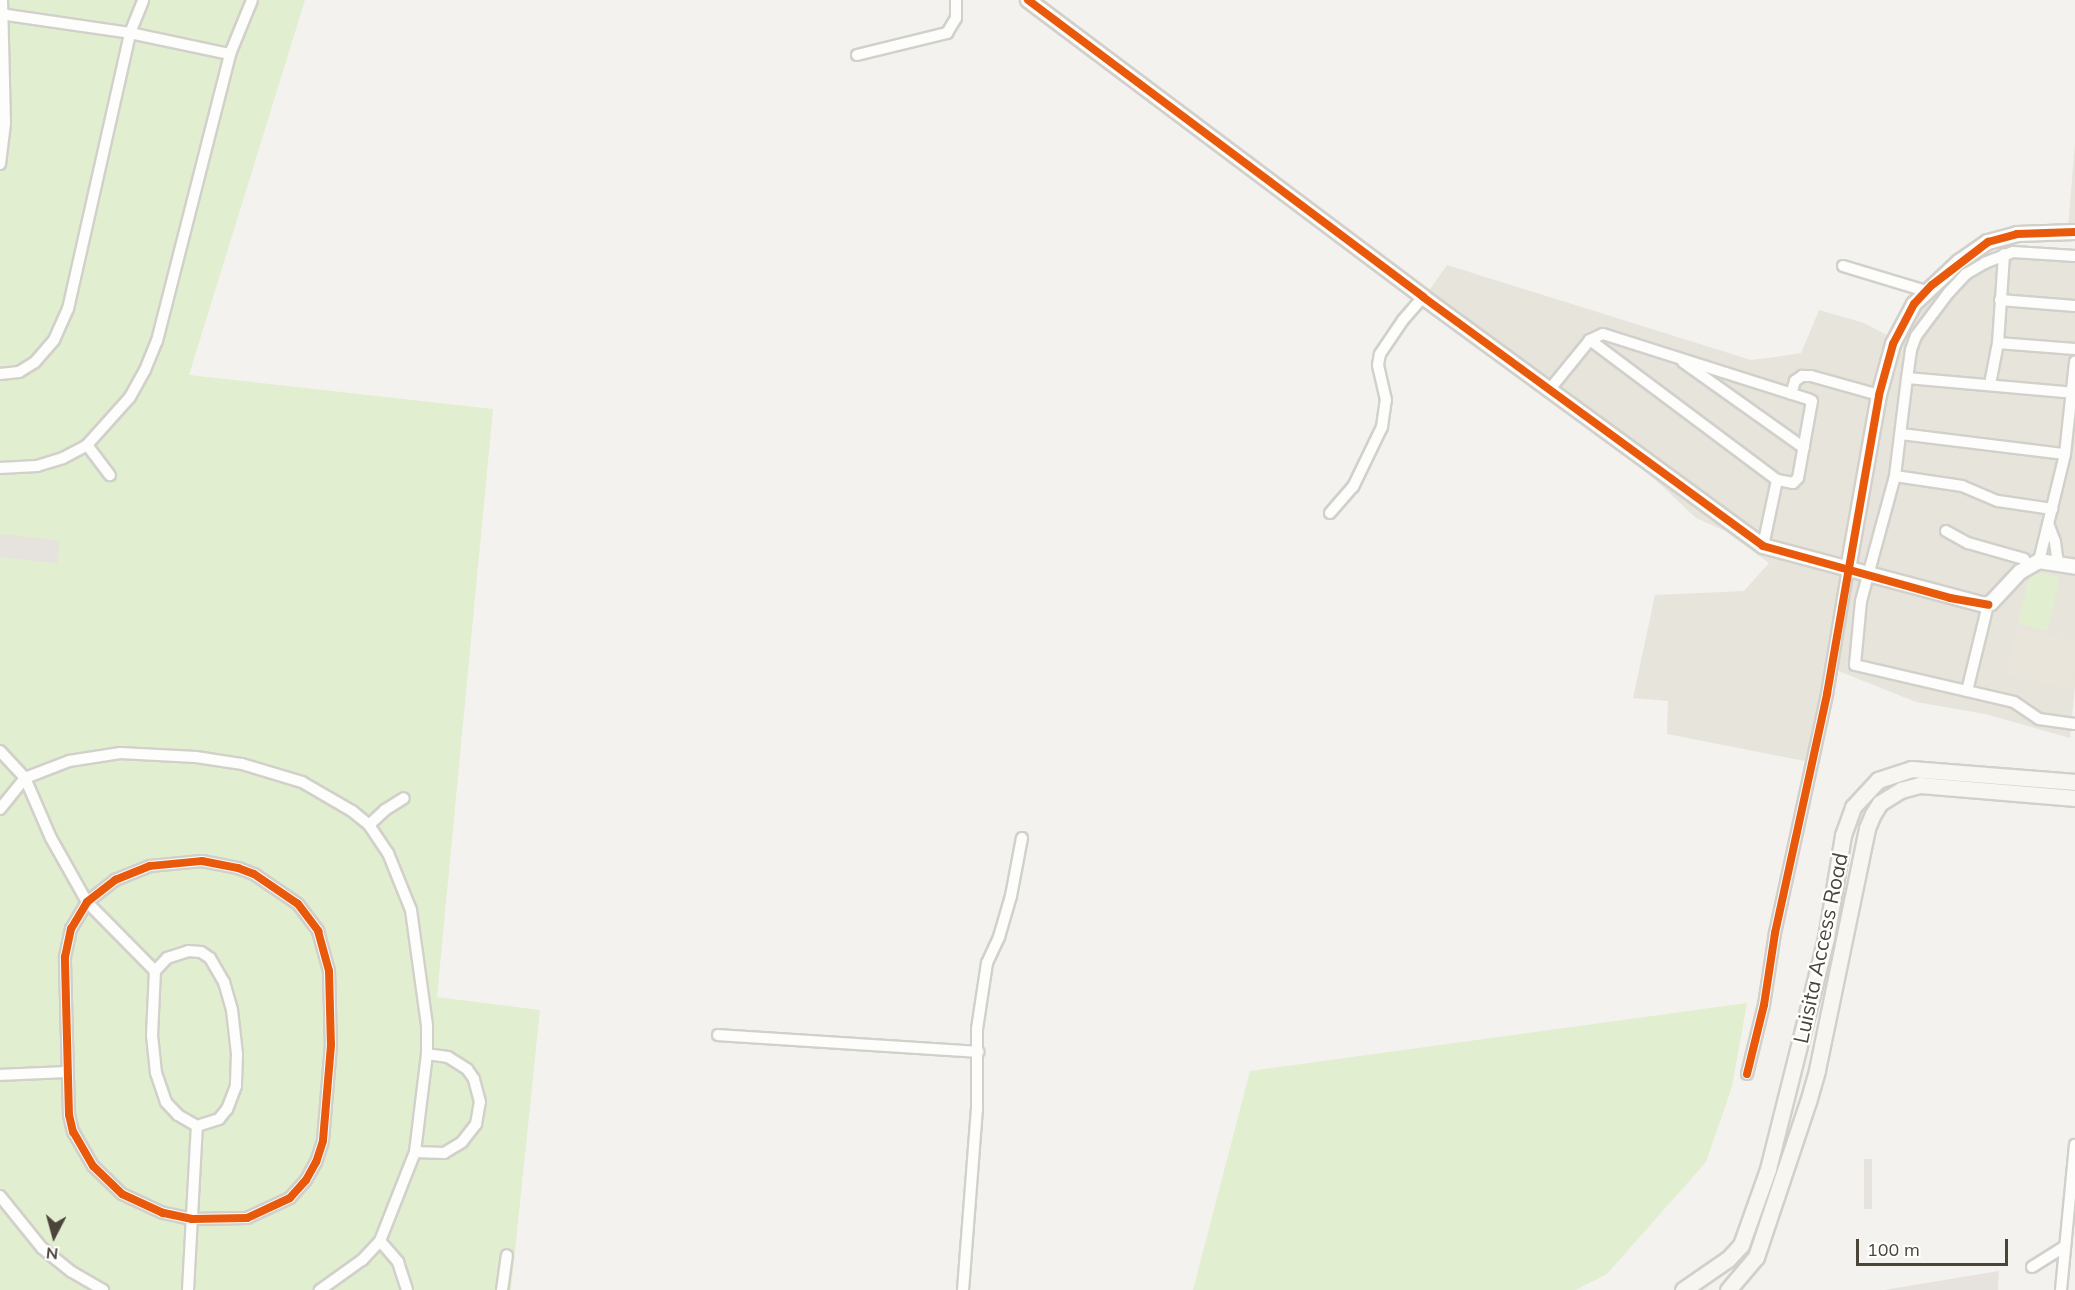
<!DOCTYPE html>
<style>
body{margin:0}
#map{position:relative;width:2075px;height:1290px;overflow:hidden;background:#f4f2ee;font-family:Mulish,sans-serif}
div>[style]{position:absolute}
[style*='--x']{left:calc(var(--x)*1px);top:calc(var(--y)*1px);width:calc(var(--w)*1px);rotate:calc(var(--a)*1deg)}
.residential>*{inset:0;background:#e7e4dc}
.industrial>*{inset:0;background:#e6e2de}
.education>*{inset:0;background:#eae5da}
.green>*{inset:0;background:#e1eecf;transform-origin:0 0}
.parking>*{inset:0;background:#e6e3df;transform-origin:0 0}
.roads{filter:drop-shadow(2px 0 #d2d0cb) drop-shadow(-2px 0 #d2d0cb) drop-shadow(0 2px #d2d0cb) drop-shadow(0 -2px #d2d0cb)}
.minor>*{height:10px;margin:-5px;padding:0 5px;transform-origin:5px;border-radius:5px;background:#fdfdfc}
.tertiary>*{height:14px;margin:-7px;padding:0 7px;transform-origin:7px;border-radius:7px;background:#fdfdfc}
.secondary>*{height:15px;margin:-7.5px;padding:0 7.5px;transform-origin:7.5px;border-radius:7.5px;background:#f7f6f1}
.cycleway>*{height:8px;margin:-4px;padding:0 4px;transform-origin:4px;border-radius:4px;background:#e8590c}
span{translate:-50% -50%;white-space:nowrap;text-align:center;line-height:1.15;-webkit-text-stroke:4.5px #fff;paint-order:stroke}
.street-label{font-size:21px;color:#4b4439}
.north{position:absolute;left:24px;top:1206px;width:60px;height:60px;-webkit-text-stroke:4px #fff;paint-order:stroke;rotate:186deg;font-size:16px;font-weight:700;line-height:24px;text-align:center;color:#4b4439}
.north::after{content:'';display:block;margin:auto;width:21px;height:27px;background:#4b4439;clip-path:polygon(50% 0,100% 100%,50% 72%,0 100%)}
.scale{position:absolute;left:1856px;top:1239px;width:152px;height:27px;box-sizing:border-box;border:3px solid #4b4439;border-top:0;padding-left:8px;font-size:18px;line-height:21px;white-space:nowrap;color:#4b4439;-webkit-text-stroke:4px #fff;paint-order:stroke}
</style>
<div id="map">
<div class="residential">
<i style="clip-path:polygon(2075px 144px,2075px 227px,2068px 226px)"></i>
<i style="clip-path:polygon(2021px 245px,2075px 250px,2075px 686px,2070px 738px,1985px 714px,1916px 702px,1836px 670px,1820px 764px,1667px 734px,1668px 701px,1633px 698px,1655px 595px,1744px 591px,1769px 563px,1725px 531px,1696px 518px,1647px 472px,1585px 422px,1532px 369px,1428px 292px,1447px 265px,1751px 360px,1768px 358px,1801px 353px,1819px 310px,1864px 323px,1900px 342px,1915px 315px,1939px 290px,1976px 261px)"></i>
</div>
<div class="industrial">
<i style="clip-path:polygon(1999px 1271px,1998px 1290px,1884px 1290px)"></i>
</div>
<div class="education">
<i style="clip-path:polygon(2017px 629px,2075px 641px,2073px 689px,2005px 675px)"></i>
</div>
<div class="green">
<i style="clip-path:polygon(0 0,305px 0,189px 375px,493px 409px,437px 997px,540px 1010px,511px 1290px,0 1290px)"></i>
<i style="left:2031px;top:570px;width:30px;height:55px;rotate:14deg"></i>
<i style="clip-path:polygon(1747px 1003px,1732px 1087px,1706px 1162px,1607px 1274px,1575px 1290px,1193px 1290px,1250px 1071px)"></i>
</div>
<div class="parking">
<i style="left:0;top:534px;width:60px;height:23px;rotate:6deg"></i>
<i style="left:1864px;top:1159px;width:8px;height:50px"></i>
</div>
<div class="roads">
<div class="minor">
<i style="--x:0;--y:14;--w:131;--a:8.3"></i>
<i style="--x:130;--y:33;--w:102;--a:11.9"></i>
<i style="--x:857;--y:55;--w:93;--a:-13.7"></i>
<i style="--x:947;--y:33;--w:17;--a:-59"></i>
<i style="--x:956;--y:18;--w:18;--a:-90"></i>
<i style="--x:0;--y:164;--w:41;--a:-83"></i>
<i style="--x:5;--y:123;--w:123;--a:-91.4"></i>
<i style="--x:2075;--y:256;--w:62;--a:-176.3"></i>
<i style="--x:2013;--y:252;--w:30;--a:159"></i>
<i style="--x:1985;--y:263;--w:22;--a:150"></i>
<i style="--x:1966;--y:274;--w:25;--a:133"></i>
<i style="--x:1949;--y:292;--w:55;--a:126.9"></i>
<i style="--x:1916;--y:336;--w:15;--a:110"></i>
<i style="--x:1911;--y:350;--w:28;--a:98"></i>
<i style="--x:1907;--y:378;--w:169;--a:5.1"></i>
<i style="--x:1843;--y:266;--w:87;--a:16.8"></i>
<i style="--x:2000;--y:300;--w:75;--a:4.6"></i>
<i style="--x:1998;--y:343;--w:77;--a:4.5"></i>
<i style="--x:1683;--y:362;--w:148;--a:35.4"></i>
<i style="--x:0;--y:374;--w:19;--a:-6"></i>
<i style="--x:19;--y:372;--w:19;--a:-32"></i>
<i style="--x:35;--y:362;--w:29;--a:-49"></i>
<i style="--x:54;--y:340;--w:34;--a:-66"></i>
<i style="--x:68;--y:309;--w:283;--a:-77.3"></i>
<i style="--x:130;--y:33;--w:35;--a:-68"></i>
<i style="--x:1907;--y:378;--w:99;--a:97"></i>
<i style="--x:1895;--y:476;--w:130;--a:105.2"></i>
<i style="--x:1861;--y:601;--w:64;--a:95.4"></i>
<i style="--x:1855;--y:665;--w:163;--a:13.1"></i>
<i style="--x:2014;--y:702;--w:30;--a:34"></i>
<i style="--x:2039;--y:719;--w:36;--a:8"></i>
<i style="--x:1990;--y:384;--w:42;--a:-79"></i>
<i style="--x:1998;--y:343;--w:89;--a:-86.1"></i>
<i style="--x:1550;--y:389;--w:63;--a:-50.8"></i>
<i style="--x:1590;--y:340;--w:14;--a:-25"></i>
<i style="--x:1603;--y:334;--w:215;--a:17.6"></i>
<i style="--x:1808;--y:399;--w:4;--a:27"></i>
<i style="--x:1812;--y:401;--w:78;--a:100.3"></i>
<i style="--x:1798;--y:478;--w:7;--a:135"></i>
<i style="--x:1793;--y:483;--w:16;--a:-169"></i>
<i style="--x:1777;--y:480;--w:234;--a:-143.2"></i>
<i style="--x:1791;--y:394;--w:14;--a:-73"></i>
<i style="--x:1795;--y:381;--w:9;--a:-36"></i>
<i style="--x:1802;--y:376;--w:9;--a:0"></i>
<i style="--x:1811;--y:376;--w:71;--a:15.6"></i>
<i style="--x:1901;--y:434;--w:165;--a:7"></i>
<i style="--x:2065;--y:454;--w:93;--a:-83.8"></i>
<i style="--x:87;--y:445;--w:38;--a:53"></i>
<i style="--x:0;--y:468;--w:37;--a:-3"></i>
<i style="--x:37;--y:466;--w:27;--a:-17"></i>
<i style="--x:63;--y:458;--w:27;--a:-28"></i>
<i style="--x:87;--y:445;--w:64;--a:-48.1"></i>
<i style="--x:130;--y:397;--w:31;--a:-61"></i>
<i style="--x:145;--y:370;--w:31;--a:-68"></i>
<i style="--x:157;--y:341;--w:296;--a:-75.7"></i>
<i style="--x:230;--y:54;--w:58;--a:-67.8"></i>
<i style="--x:1895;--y:476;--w:68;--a:8.5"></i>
<i style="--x:1962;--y:486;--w:39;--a:23"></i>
<i style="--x:1998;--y:501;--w:55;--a:8.4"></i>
<i style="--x:1330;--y:513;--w:35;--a:-49"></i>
<i style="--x:1353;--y:487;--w:67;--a:-64.2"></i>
<i style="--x:1382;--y:427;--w:27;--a:-82"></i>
<i style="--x:1386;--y:400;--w:36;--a:-103"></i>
<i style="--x:1378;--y:365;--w:11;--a:-80"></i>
<i style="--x:1380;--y:354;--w:41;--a:-55.9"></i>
<i style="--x:1403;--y:320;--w:30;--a:-49"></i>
<i style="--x:2049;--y:526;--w:17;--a:69"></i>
<i style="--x:2055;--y:542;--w:22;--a:82"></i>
<i style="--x:1946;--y:531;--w:25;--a:29"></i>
<i style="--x:1968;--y:543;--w:58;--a:15.9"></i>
<i style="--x:2024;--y:559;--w:8;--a:60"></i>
<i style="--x:1763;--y:546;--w:67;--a:-78"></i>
<i style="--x:2039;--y:561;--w:110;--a:-76.3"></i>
<i style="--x:1967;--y:691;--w:89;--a:-76.3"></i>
<i style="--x:0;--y:751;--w:37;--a:47"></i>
<i style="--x:25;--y:778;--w:65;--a:66.6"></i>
<i style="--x:51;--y:838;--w:73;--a:60.6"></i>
<i style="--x:87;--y:902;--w:97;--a:45.4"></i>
<i style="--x:0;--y:809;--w:40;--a:-51"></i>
<i style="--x:25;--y:778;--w:47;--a:-21.1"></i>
<i style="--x:69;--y:761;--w:52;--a:-8.9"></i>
<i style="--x:120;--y:753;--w:76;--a:3"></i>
<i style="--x:196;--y:757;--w:47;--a:8.7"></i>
<i style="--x:242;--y:764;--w:63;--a:16.7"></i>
<i style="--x:302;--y:782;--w:58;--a:30.1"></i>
<i style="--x:352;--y:811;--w:22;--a:39"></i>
<i style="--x:369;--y:825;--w:34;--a:56"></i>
<i style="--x:388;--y:853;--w:61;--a:68"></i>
<i style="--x:411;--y:910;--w:116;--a:82.1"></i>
<i style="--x:427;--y:1025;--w:29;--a:90"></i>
<i style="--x:427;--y:1054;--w:99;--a:97"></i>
<i style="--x:415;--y:1152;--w:96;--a:111.5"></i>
<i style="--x:380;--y:1241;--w:26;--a:133"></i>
<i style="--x:362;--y:1260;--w:52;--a:144.5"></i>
<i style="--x:369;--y:825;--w:22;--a:-43"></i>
<i style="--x:385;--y:810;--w:22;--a:-32"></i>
<i style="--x:202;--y:861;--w:37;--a:11"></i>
<i style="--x:238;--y:868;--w:17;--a:21"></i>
<i style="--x:254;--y:874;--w:53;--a:34.3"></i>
<i style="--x:298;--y:904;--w:34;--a:53"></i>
<i style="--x:318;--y:931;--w:41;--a:74.6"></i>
<i style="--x:329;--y:971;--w:74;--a:88.5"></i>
<i style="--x:331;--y:1045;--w:96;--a:94.8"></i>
<i style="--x:323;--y:1141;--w:22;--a:108"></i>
<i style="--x:316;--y:1162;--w:21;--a:119"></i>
<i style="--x:306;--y:1180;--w:24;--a:132"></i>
<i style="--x:290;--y:1198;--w:47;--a:155.1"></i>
<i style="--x:247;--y:1218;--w:55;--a:179"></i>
<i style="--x:192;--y:1219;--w:30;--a:-168"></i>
<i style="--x:163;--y:1213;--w:45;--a:-155.1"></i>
<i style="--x:122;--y:1194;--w:40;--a:-136"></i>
<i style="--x:93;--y:1166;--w:39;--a:-120"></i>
<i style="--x:73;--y:1132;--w:17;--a:-103"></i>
<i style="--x:69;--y:1115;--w:158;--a:-91.5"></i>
<i style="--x:65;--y:957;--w:29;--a:-78"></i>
<i style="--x:71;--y:929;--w:31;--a:-59"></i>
<i style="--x:87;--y:902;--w:36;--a:-38"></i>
<i style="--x:115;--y:880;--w:38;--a:-22"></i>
<i style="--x:150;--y:866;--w:52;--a:-5.5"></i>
<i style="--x:188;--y:951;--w:13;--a:4"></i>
<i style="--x:201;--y:952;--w:11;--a:34"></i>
<i style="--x:210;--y:958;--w:28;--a:60"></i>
<i style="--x:224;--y:982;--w:29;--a:74"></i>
<i style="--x:232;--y:1010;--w:44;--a:83.5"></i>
<i style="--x:237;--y:1054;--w:32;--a:92"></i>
<i style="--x:236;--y:1086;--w:25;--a:111"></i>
<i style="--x:227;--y:1109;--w:13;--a:129"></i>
<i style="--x:219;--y:1119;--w:23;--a:162"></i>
<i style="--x:197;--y:1126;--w:22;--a:-150"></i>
<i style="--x:178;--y:1115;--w:18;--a:-133"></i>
<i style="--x:166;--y:1102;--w:31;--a:-109"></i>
<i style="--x:156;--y:1073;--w:37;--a:-96"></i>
<i style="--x:152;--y:1036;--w:65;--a:-87.4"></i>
<i style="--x:155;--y:971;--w:18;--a:-47"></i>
<i style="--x:167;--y:958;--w:22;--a:-18"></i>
<i style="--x:718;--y:1035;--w:261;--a:3.7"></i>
<i style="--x:1747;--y:1074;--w:71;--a:-76.2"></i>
<i style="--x:1764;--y:1005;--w:73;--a:-81.3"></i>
<i style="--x:1775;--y:933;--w:245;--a:-77.7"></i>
<i style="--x:1827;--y:694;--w:127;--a:-80.5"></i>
<i style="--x:0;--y:1075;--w:67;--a:-2.6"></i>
<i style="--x:415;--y:1152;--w:29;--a:2"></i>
<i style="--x:444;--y:1153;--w:21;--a:-31"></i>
<i style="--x:462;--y:1142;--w:23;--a:-52"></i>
<i style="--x:476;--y:1124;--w:22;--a:-80"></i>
<i style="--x:480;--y:1102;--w:24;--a:-105"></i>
<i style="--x:474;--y:1079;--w:12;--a:-125"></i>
<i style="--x:467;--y:1069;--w:22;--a:-148"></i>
<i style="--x:448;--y:1057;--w:21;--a:-172"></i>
<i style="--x:0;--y:1196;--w:67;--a:51.1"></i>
<i style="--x:42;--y:1248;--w:38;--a:39"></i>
<i style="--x:72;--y:1272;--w:36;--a:30"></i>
<i style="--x:380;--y:1241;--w:28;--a:49"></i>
<i style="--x:398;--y:1262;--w:29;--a:72"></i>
<i style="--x:2032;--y:1267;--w:38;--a:-32"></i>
<i style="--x:188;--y:1290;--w:164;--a:-86.9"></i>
<i style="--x:502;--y:1290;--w:35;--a:-82"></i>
<i style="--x:963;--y:1290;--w:182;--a:-85.6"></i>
<i style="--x:977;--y:1109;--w:80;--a:-90"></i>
<i style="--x:977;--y:1029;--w:67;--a:-81.4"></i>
<i style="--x:987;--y:963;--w:29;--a:-65"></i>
<i style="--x:999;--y:937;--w:43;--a:-73.7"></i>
<i style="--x:1011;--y:896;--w:59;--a:-79.3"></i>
<i style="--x:2061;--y:1290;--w:146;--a:-84.5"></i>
</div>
<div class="tertiary">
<i style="--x:1028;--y:0;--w:494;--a:36.9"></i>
<i style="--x:1423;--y:297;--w:421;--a:36.2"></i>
<i style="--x:1763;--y:546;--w:229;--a:14.9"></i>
<i style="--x:1984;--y:605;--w:7;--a:-16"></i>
<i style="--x:1991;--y:603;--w:42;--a:-46.9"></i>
<i style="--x:2020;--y:572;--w:22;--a:-30"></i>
<i style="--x:2039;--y:561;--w:36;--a:9"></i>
<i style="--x:1848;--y:569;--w:177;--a:-79.9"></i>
<i style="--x:1879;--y:395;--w:53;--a:-74.6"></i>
<i style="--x:1893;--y:344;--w:45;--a:-62.3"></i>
<i style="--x:1914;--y:304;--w:62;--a:-43"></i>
<i style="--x:1959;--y:262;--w:35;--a:-35"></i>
<i style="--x:1988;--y:242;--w:30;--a:-15"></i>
<i style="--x:2017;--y:234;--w:58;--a:-2"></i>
</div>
<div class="secondary">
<i style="--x:1683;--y:1290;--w:55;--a:-34.6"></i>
<i style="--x:1728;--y:1259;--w:19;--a:-47"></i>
<i style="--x:1741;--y:1245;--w:81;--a:-70.4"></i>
<i style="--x:1768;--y:1169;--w:238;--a:-75.9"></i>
<i style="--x:1826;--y:938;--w:104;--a:-80.6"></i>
<i style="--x:1843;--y:835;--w:30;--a:-70"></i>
<i style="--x:1853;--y:807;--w:37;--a:-47"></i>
<i style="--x:1878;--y:780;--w:35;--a:-18"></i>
<i style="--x:1911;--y:769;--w:165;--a:4.5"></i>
<i style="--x:1728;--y:1290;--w:43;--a:-49.7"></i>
<i style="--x:1756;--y:1257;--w:163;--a:-71.5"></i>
<i style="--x:1808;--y:1102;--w:33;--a:-74"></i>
<i style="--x:1817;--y:1070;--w:247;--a:-78.3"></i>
<i style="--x:1867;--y:828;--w:15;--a:-67"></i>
<i style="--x:1873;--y:814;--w:13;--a:-58"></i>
<i style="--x:1880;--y:803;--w:25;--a:-32"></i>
<i style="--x:1901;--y:790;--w:20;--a:-15"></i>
<i style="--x:1920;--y:785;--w:156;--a:4.8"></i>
</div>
</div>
<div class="cycleway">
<i style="--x:1028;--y:0;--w:494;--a:36.9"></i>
<i style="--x:1423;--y:297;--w:421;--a:36.2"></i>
<i style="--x:1763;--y:546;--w:194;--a:15.5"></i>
<i style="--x:1950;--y:598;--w:39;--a:10"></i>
<i style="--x:202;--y:861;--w:37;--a:11"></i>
<i style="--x:238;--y:868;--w:17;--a:21"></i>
<i style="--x:254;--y:874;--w:53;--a:34.3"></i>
<i style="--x:298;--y:904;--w:34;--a:53"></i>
<i style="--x:318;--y:931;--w:41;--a:74.6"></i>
<i style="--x:329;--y:971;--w:74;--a:88.5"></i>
<i style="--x:331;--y:1045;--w:96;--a:94.8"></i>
<i style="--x:323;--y:1141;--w:22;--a:108"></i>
<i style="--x:316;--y:1162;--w:21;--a:119"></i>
<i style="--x:306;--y:1180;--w:24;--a:132"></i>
<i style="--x:290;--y:1198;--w:47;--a:155.1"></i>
<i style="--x:247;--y:1218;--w:55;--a:179"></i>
<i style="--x:192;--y:1219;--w:30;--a:-168"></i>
<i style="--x:163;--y:1213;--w:45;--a:-155.1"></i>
<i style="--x:122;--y:1194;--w:40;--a:-136"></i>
<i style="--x:93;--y:1166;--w:39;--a:-120"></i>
<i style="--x:73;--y:1132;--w:17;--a:-103"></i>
<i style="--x:69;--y:1115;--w:158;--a:-91.5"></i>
<i style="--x:65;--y:957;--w:29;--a:-78"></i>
<i style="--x:71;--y:929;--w:31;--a:-59"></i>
<i style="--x:87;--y:902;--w:36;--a:-38"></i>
<i style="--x:115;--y:880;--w:38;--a:-22"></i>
<i style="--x:150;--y:866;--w:52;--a:-5.5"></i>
<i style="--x:1747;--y:1074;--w:71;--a:-76.2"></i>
<i style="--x:1764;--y:1005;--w:73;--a:-81.3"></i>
<i style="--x:1775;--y:933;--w:245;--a:-77.7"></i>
<i style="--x:1827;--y:694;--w:303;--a:-80.1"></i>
<i style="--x:1879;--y:395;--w:53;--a:-74.6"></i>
<i style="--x:1893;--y:344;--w:45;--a:-62.3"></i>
<i style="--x:1914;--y:304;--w:26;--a:-47"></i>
<i style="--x:1932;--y:285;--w:71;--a:-37.5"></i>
<i style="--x:1988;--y:242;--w:30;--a:-15"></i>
<i style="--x:2017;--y:234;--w:58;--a:-2"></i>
</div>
<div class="street-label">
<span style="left:1820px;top:948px;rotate:-78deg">Luisita Access Road</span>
</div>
<div class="north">N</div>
<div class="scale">100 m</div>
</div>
